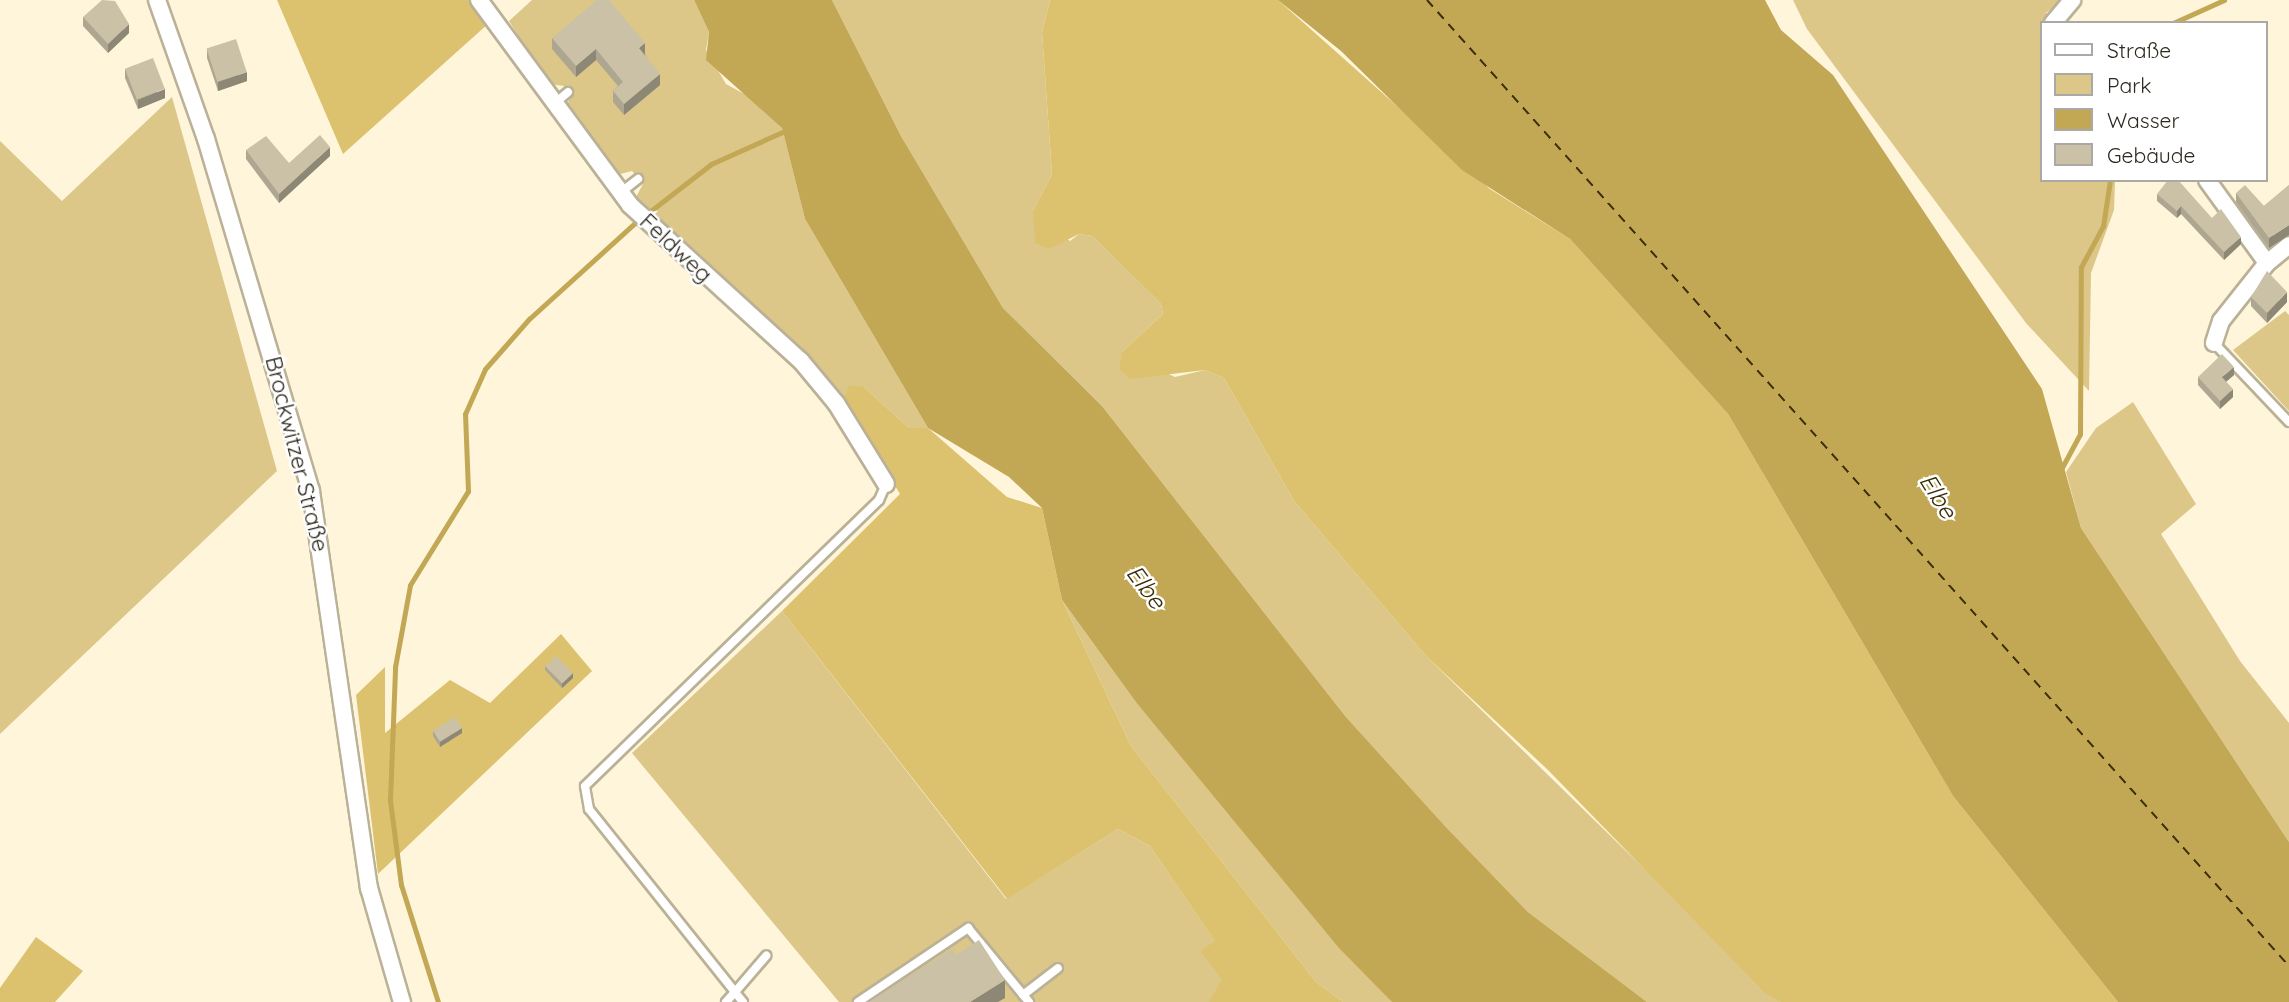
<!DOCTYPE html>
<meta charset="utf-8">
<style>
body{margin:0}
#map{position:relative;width:2289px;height:1002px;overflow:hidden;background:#fef5da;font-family:Quicksand,sans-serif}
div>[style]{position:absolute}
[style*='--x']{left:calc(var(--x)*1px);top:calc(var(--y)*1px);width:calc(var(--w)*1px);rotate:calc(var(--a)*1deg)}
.green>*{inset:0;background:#dcc789}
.forest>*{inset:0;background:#dcc26e}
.water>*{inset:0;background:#c2a754}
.stream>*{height:5px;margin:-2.5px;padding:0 2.5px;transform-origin:2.5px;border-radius:2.5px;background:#c2a754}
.ferry>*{height:2px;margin-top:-1px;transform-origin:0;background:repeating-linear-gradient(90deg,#3a2f09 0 9px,transparent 0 16px)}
.roads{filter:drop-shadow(2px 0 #bab197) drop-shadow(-2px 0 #bab197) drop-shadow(0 2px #bab197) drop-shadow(0 -2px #bab197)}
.service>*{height:8px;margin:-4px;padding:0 4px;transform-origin:4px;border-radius:4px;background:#fff}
.minor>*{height:16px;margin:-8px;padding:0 8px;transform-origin:8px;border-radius:8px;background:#fff}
.wall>*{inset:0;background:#aea690}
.shaded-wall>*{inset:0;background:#8d8775}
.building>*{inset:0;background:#cac1a7;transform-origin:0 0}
span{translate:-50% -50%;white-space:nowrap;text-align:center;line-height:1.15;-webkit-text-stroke:5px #fff;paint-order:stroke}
.street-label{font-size:23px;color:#2d291f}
.water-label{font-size:24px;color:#3a2f09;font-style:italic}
.legend{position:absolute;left:2040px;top:21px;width:228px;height:161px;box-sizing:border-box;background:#fff;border:2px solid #aba9a5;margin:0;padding:9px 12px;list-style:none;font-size:21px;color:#2d291f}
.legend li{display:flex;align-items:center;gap:14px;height:35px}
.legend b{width:35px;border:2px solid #aba9a5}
</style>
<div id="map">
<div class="green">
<i style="clip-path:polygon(532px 0,694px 0,709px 32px,706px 50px,726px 84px,757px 101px,782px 128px,805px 219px,928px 428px,909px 428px,864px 387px,843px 401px,676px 241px,636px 197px,643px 184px,632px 171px,616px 175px,566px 107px,571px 96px,564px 86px,549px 84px,509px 21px)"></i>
<i style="clip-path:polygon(832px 0,1050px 0,1042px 33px,1052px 174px,1033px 211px,1070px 241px,1079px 234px,1092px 236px,1161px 304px,1163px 314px,1122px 352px,1175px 377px,1205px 370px,1224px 378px,1294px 501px,1427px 657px,1781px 1002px,1647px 1002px,1528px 912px,1445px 826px,1346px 717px,1102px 406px,1003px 308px,901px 136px)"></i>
<i style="clip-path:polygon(1793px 0,2062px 0,2046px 13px,2055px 23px,2042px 23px,2042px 180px,2115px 180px,2114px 210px,2091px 273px,2089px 391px,2026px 323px,1807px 29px)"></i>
<i style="clip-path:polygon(172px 97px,277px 471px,0 734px,0 141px,62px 201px)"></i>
<i style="clip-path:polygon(2285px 311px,2289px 315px,2289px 411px,2233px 350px)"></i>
<i style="clip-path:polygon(2133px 402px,2196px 504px,2161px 534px,2240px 661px,2289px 723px,2289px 842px,2081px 528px,2066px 472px,2096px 428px)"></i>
<i style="clip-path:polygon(1062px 600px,1135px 701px,1392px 1002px,1343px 1002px,1316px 982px,1131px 746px)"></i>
<i style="clip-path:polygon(782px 611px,1006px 899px,1118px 829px,1150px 846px,1216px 942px,1240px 1002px,839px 1002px,632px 753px)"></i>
</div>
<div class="forest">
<i style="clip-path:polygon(277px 0,470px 0,489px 23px,343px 154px)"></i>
<i style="clip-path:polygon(1050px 0,1278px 0,1490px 189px,1570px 239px,1728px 414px,1953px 796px,2118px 1002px,1781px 1002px,1765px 993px,1548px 770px,1427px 657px,1294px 501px,1224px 378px,1205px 370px,1130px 379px,1119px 369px,1122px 352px,1163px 314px,1161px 304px,1092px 236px,1079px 234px,1049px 249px,1035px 243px,1033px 211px,1052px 174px,1042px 33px)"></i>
<i style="clip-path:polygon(849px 385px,864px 387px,909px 428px,928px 428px,1007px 497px,1042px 508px,1062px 600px,1131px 746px,1316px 982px,1343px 1002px,1209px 1002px,1222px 979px,1200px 951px,1215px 941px,1150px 846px,1118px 829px,1007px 899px,782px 611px,900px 494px,843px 401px)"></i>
<i style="clip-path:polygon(561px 634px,592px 671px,378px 874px,356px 695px,385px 667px,385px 733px,450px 680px,490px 703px)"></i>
<i style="clip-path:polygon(36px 937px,83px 971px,55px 1002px,0 1002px,0 988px)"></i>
</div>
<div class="water">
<i style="clip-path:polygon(694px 0,832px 0,901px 136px,1003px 308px,1102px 406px,1346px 717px,1445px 826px,1528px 912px,1647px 1002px,1392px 1002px,1339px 948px,1135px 701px,1062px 600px,1042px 508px,1009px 477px,928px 428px,805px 219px,782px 128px,706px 60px,709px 32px)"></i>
<i style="clip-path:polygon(1278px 0,1765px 0,1781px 30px,1833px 75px,2042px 389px,2081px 528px,2289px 842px,2289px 1002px,2118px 1002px,1953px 796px,1728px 414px,1570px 239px,1462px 170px,1341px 51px)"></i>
</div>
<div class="stream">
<i style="--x:2173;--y:23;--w:56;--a:-24.3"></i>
<i style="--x:2059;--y:473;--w:44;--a:-61.7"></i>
<i style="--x:2080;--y:434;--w:167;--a:-89.7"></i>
<i style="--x:2081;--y:267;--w:47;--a:-61.8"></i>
<i style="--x:2103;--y:226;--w:47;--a:-81.3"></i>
<i style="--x:438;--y:1002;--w:123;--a:-107.5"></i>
<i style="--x:401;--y:885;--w:86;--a:-97.4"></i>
<i style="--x:390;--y:800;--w:133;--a:-87.8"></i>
<i style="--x:395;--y:667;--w:83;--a:-79.6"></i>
<i style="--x:410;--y:585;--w:110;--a:-58.3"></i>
<i style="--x:468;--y:491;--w:77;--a:-92.2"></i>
<i style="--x:465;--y:414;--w:49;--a:-66"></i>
<i style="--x:485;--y:369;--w:67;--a:-48.7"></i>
<i style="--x:529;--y:319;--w:143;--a:-42.2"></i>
<i style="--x:635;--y:223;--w:96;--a:-37.8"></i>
<i style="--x:711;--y:164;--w:85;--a:-24.2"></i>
</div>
<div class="ferry">
<i style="--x:1427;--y:0;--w:1295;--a:48.26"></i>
</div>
<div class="roads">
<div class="service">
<i style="--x:555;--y:103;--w:17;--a:-40"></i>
<i style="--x:620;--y:193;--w:23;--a:-38"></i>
<i style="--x:2214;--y:343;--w:109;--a:46.5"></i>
<i style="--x:1023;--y:995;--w:44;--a:-37.6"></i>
<i style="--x:726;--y:1002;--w:13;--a:-48"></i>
<i style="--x:735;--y:992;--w:234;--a:-128.6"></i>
<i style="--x:589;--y:809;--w:23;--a:-100"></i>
<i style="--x:585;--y:786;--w:410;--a:-44.2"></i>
<i style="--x:879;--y:500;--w:17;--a:-66"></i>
<i style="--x:743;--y:1002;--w:13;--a:-129"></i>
<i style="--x:735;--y:992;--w:48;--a:-49.3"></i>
<i style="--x:858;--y:1002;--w:133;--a:-33.9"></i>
<i style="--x:968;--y:928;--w:96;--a:50.5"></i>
</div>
<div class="minor">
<i style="--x:157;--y:0;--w:147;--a:70.6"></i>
<i style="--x:206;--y:139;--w:367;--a:73.4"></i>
<i style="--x:311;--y:491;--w:401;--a:81.7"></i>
<i style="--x:369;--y:888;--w:119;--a:73.9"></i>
<i style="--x:479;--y:0;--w:255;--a:53.6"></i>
<i style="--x:630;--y:205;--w:231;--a:42.4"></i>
<i style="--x:801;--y:361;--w:55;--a:50.2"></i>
<i style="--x:836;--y:403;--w:95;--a:58.3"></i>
<i style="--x:2053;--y:23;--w:30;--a:-50"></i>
<i style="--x:2207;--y:180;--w:102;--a:54.1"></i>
<i style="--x:2267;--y:263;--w:74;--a:128.4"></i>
<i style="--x:2221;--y:321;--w:23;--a:108"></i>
<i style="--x:2267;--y:263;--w:28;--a:-39"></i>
</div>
</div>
<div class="wall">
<i style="clip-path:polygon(83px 17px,129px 33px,108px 53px,83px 26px)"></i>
<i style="clip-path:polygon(552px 38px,645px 54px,660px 85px,624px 115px,613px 102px,613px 91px,618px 86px,596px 60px,576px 77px,552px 49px)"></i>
<i style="clip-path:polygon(207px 49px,247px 81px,218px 91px,207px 58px)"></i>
<i style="clip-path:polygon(125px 69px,165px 98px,138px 109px,125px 78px)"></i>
<i style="clip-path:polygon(246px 150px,289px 163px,330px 156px,279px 203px,246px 159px)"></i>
<i style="clip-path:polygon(2289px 185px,2269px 248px,2236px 202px,2236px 193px,2264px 206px)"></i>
<i style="clip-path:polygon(2157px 194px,2212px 218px,2241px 244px,2224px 260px,2181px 214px,2177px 218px,2157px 201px)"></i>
<i style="clip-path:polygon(2251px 297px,2287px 302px,2267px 323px,2251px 306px)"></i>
<i style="clip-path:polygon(2234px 375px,2226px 382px,2233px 397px,2220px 409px,2198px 385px,2198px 377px)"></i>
<i style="clip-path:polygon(545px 666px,573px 678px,562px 688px,545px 670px)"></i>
<i style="clip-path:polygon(433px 731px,462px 733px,440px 747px,433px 736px)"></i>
</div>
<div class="shaded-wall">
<i style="clip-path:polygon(129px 24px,129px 33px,108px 53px,108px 44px)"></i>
<i style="clip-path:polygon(645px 43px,645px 54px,639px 59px,639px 48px)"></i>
<i style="clip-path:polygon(596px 49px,596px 60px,576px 77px,576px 66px)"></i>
<i style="clip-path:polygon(247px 72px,247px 81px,218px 91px,218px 82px)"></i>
<i style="clip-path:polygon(660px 74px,660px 85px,624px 115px,624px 104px)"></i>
<i style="clip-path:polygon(165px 89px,165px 98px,138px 109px,138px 100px)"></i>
<i style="clip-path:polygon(330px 147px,330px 156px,279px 203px,279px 194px)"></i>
<i style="clip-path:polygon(2181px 206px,2181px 214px,2177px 218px,2177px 211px)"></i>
<i style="clip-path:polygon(2289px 225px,2289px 235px,2269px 248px,2269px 238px)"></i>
<i style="clip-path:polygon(2241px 237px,2241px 244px,2224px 260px,2224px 252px)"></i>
<i style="clip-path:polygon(2287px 292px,2287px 302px,2267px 323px,2267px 313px)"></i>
<i style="clip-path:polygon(2234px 367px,2234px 375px,2222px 385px,2222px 377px)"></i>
<i style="clip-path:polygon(2233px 389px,2233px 397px,2220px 409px,2220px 401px)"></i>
<i style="clip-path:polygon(573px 673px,573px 678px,562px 688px,562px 683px)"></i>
<i style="clip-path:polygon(462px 728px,462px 733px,440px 747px,440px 742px)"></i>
<i style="clip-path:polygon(1005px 980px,1005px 998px,998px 1002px,970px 1002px)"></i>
</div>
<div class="building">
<i style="clip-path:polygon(102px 0,115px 1px,129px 24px,108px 44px,83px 17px)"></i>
<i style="clip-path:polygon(597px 0,609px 0,645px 43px,639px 48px,660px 74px,624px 104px,613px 91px,623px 82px,596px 49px,576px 66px,552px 38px)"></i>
<i style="left:236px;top:39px;width:35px;height:31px;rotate:72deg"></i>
<i style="left:153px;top:58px;width:33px;height:30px;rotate:69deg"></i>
<i style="clip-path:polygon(320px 135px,330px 147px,279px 194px,246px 150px,266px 136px,289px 163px)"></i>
<i style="clip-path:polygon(2168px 180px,2178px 180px,2212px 218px,2221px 209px,2241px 237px,2224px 252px,2181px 206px,2177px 211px,2157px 194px)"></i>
<i style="clip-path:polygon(2245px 185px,2264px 206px,2289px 185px,2289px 225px,2269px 238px,2236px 193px)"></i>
<i style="clip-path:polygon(2267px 271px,2287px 292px,2267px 313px,2251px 297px)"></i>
<i style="clip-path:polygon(2222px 354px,2234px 367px,2222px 377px,2233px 389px,2220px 401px,2198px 377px)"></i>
<i style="left:556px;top:656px;width:24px;height:15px;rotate:45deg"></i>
<i style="left:455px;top:717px;width:13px;height:26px;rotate:58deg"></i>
<i style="clip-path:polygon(979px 940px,1005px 980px,970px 1002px,869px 1002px,952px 949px,956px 955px)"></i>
</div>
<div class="street-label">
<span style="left:676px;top:248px;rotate:43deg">Feldweg</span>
<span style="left:297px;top:454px;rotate:76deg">Brockwitzer Straße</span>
</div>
<div class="water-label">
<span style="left:1938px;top:496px;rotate:58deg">Elbe</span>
<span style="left:1146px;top:587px;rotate:53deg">Elbe</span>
</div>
<ul class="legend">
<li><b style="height:9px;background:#fff"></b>Straße</li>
<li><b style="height:19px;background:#dcc789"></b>Park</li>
<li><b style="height:19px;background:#c2a754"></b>Wasser</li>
<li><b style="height:19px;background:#cac1a7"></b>Gebäude</li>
</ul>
</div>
